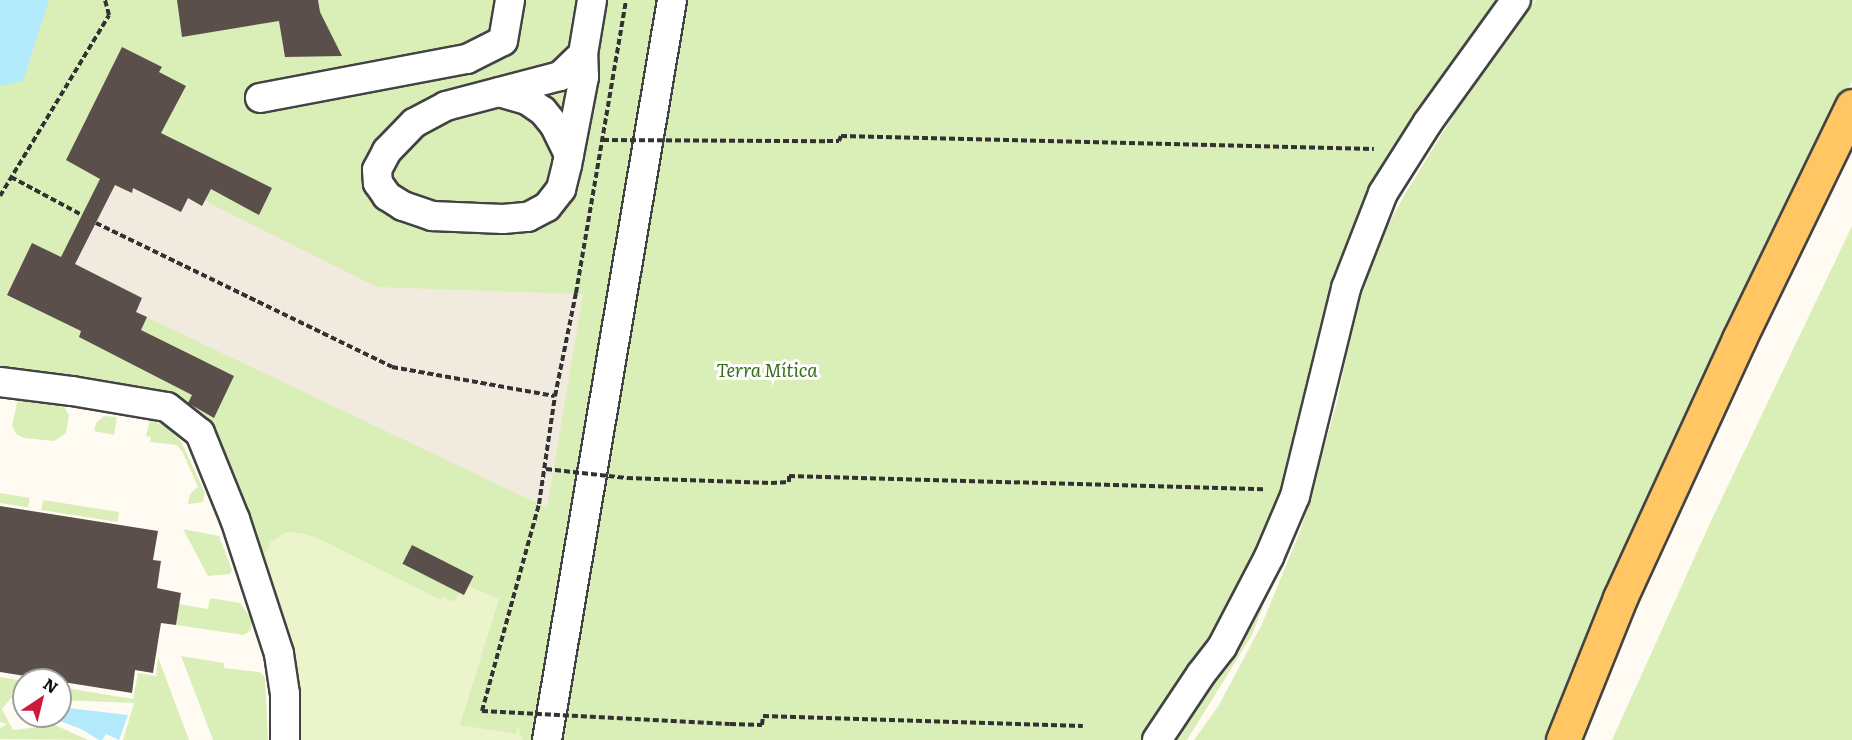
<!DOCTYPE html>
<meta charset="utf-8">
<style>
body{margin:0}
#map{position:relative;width:1852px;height:740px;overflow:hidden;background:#fffbf3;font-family:Literata,serif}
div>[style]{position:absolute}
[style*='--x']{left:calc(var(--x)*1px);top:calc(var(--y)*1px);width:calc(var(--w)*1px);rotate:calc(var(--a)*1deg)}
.green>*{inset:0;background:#daeeb8;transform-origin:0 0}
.pitch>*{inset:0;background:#ebf4cb}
.plaza>*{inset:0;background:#f1eadf}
.water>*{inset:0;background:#b2e9fb}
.building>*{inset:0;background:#5a4f4b;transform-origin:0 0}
.path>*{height:4px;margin-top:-2px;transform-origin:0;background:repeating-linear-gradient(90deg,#323232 0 6px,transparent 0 9px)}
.roads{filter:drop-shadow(2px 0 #434343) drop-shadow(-2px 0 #434343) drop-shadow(0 2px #434343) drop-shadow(0 -2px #434343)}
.minor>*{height:28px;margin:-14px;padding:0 14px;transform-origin:14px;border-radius:14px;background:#fff}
.major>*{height:33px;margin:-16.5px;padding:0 16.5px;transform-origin:16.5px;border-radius:16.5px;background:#ffc663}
.path-bridge>*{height:4px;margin-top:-2px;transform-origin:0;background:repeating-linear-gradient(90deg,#323232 0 6px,transparent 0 9px)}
span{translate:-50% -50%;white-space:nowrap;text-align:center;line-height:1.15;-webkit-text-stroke:6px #fff;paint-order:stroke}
.park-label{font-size:18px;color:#356f19;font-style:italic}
.north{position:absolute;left:12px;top:668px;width:60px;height:60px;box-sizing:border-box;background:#fff;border:2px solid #9f9f9f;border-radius:50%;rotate:35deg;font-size:16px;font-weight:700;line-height:24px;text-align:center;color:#101010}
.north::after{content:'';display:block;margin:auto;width:21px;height:27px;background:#cd1a39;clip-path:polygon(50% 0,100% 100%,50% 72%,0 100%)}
</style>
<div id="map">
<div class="green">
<i style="clip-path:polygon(0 0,1535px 0,1478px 69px,1420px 160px,1369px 255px,1313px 478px,1252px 635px,1187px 740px,296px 740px,213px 432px,0 372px)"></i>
<i style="clip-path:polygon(1536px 0,1852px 0,1852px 81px,1544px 740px,1194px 740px,1219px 705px,1262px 624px,1301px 529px,1337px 402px,1358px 299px,1380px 240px,1405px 194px,1471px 87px)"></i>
<i style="clip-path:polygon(1852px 226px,1852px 740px,1612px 740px,1711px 521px)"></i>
<i style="clip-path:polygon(21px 399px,61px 402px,69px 415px,66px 433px,54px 441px,24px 438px,16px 434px,12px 425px,17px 403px)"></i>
<i style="clip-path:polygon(104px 416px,117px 417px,114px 435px,94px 431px,96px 423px)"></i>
<i style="clip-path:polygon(150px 420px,166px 426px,181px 441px,205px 493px,203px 502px,188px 504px,190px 494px,198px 487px,182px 451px,176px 445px,150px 442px,151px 437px,146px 436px)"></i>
<i style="left:0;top:493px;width:30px;height:10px;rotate:9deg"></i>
<i style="left:43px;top:500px;width:77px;height:10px;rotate:9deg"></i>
<i style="clip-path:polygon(183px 529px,219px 536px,232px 570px,230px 574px,208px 576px)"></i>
<i style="clip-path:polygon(210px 598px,240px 603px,252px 620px,251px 630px,244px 635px,176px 625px,179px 604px,208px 609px)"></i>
<i style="clip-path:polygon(181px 656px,224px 663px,224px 668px,259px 672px,265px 677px,268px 740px,213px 740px)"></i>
<i style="clip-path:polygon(158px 657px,189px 740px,123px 740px,134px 703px,60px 700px,60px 687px,133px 699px,138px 673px,156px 676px)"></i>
<i style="clip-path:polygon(0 677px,24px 681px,24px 698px,19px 698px,19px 692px,13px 691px,12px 697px,2px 709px,13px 730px,55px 725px,88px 740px,0 739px,0 728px,7px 724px,0 722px)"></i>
</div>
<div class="pitch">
<i style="clip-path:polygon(286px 532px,302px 533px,322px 540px,441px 600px,443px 596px,454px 602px,459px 593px,464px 595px,469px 586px,499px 599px,460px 725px,516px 734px,517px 725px,523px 740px,300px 740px,298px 665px,285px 619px,262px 558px,271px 542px)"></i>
</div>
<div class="plaza">
<i style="clip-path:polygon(115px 185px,131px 193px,133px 188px,180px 212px,188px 198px,202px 206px,205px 201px,377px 287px,583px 294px,547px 508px,136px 312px,141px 297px,75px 264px)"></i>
</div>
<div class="water">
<i style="clip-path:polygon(0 0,49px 0,23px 81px,0 86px)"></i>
<i style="clip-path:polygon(60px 707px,128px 715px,119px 740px,106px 734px,102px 740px,99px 740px,81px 729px,49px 717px,60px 716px)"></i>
</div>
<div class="building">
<i style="clip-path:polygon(177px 0,318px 0,320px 12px,342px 56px,285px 57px,279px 21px,182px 37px)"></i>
<i style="clip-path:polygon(122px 47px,162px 67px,159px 72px,186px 86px,161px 133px,272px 188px,259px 215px,211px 189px,202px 206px,188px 198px,181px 212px,133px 188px,132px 193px,115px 185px,75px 264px,142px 298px,136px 312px,147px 317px,141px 330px,234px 376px,214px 418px,188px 403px,192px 395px,79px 337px,81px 331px,7px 295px,32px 243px,61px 257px,100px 179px,66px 160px)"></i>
<i style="clip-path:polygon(0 506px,158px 531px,153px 560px,161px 561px,157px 588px,181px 593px,176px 625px,161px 623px,153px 673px,135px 670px,132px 693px,0 672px)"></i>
<i style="left:412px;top:545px;width:69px;height:21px;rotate:27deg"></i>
</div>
<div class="path">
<i style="--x:827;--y:141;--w:12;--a:0"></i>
<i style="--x:839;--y:141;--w:5;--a:-68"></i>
<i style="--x:841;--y:136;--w:533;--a:1.4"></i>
<i style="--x:11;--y:177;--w:81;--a:28.2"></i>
<i style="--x:0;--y:196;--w:211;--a:-58.9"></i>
<i style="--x:109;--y:15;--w:16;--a:-105"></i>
<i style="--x:96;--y:223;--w:329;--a:25.9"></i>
<i style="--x:392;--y:367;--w:165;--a:10.1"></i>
<i style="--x:771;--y:483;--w:18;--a:-3"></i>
<i style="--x:789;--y:482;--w:6;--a:-90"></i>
<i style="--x:789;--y:476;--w:475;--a:1.6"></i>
<i style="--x:482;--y:711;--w:215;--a:-74.6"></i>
<i style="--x:539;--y:504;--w:109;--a:-81.6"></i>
<i style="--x:555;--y:396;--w:105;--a:-78.5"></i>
<i style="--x:576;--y:293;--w:297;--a:-80.3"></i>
<i style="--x:730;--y:724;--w:32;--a:2"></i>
<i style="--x:762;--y:725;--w:9;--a:-84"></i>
<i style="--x:763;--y:716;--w:320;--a:1.8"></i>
</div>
<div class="roads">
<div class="minor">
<i style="--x:583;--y:54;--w:32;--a:136"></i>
<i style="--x:560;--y:76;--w:118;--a:165.3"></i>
<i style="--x:446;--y:106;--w:36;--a:152"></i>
<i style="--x:414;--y:123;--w:39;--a:134"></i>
<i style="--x:387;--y:151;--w:21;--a:118"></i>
<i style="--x:377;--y:170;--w:13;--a:86"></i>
<i style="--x:378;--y:183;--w:16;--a:55"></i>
<i style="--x:387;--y:196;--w:19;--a:32"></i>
<i style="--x:403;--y:206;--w:31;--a:19"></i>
<i style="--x:432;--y:216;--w:71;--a:2.4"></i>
<i style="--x:503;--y:219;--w:25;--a:-5"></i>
<i style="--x:528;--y:217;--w:21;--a:-28"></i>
<i style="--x:547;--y:207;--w:23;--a:-52"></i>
<i style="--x:561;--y:189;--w:25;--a:-76"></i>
<i style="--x:567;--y:165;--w:90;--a:-79.1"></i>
<i style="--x:584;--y:77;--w:23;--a:-92"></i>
<i style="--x:583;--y:54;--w:55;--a:-80.5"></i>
<i style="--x:499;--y:92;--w:29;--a:16"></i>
<i style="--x:527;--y:100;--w:19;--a:35"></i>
<i style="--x:543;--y:111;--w:19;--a:51"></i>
<i style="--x:555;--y:126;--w:32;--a:64"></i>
<i style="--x:260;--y:98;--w:211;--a:-10.7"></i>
<i style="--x:467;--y:59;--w:40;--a:-26.6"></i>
<i style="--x:503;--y:41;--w:42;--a:-80.3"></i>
<i style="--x:0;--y:382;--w:73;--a:7.1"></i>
<i style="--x:72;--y:391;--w:96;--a:9.6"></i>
<i style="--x:167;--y:407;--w:42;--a:38.2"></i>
<i style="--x:200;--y:433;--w:93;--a:67.9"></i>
<i style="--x:235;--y:519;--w:142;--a:71.9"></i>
<i style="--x:279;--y:654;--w:40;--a:81.5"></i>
<i style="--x:285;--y:694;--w:46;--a:90"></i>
<i style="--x:547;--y:740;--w:750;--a:-80.41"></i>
<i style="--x:1157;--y:740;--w:79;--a:-56.3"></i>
<i style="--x:1201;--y:674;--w:34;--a:-52"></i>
<i style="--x:1222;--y:647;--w:102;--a:-62.4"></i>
<i style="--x:1269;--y:557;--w:66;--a:-66.9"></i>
<i style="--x:1295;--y:496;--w:214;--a:-76.2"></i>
<i style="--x:1346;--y:288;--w:102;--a:-68.7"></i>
<i style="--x:1383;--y:193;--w:84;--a:-57.6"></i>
<i style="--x:1428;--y:122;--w:150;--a:-54.2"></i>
</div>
<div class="major">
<i style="--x:1563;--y:740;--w:153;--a:-68.1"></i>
<i style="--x:1620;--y:598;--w:285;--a:-65.3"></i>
<i style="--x:1739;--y:339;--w:259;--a:-64.1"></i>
</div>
</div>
<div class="path-bridge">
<i style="--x:603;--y:140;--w:224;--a:0.3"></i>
<i style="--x:546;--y:469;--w:81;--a:6.3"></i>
<i style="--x:627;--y:478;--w:144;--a:2"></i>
<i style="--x:482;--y:711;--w:248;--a:3"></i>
</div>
<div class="park-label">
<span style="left:767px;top:370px">Terra Mítica</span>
</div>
<div class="north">N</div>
</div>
